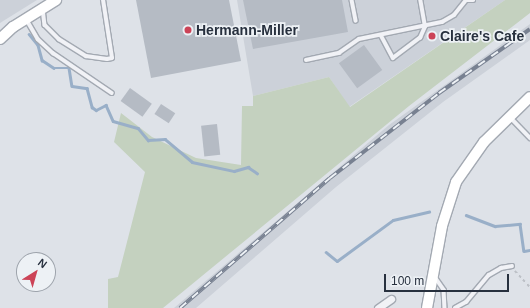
<!DOCTYPE html>
<style>
body{margin:0}
#map{position:relative;width:530px;height:308px;overflow:hidden;background:#dee2e8;font-family:Arial,sans-serif}
div>[style]{position:absolute}
[style*='--x']{left:calc(var(--x)*1px);top:calc(var(--y)*1px);width:calc(var(--w)*1px);rotate:calc(var(--a)*1deg)}
.built>*{inset:0;background:#ccd1d9}
.green>*{inset:0;background:#c4d1bf}
.stream>*{height:2.5px;margin:-1.25px;padding:0 1.25px;transform-origin:1.25px;border-radius:1.25px;background:#99afc8}
.building>*{inset:0;background:#b5bbc4;transform-origin:0 0}
.path>*{height:1.5px;margin-top:-0.75px;transform-origin:0;background:repeating-linear-gradient(90deg,#bcc0c6 0 3px,transparent 0 6px)}
.roads{filter:drop-shadow(1px 0 #a3a9b2) drop-shadow(-1px 0 #a3a9b2) drop-shadow(0 1px #a3a9b2) drop-shadow(0 -1px #a3a9b2)}
.service>*{height:3.5px;margin:-1.75px;padding:0 1.75px;transform-origin:1.75px;border-radius:1.75px;background:#f1f2f6}
.minor>*{height:7px;margin:-3.5px;padding:0 3.5px;transform-origin:3.5px;border-radius:3.5px;background:#f1f2f6}
.secondary>*{height:10px;margin:-5px;padding:0 5px;transform-origin:5px;border-radius:5px;background:#fff}
.rail>*{height:4px;margin-top:-2px;transform-origin:0;background:repeating-linear-gradient(90deg,#edf1f5 0 8px,#788191 0 16px);box-sizing:border-box;border-block:1px solid #788191}
.dots>*{width:11px;height:11px;translate:-50% -50%;box-sizing:border-box;border:2px solid #edf1f5;border-radius:50%}
span{translate:-50% -50%;white-space:nowrap;text-align:center;line-height:1.15;-webkit-text-stroke:3.5px #edf1f5;paint-order:stroke}
.poi-label{font-size:14px;color:#27303e;font-weight:700}
.left{translate:0 -50%;text-align:left}
.north{position:absolute;left:16px;top:252px;width:40px;height:40px;box-sizing:border-box;background:#edf1f5;border:1px solid #9ea4ac;border-radius:50%;rotate:37deg;font-size:11px;font-weight:700;line-height:16px;text-align:center;color:#27303e}
.north::after{content:'';display:block;margin:auto;width:14px;height:18px;background:#cc4357;clip-path:polygon(50% 0,100% 100%,50% 72%,0 100%)}
.scale{position:absolute;left:384px;top:274px;width:125px;height:18px;box-sizing:border-box;border:2px solid #27303e;border-top:0;padding-left:5px;font-size:12px;line-height:14px;white-space:nowrap;color:#27303e;-webkit-text-stroke:3px #edf1f5;paint-order:stroke}
</style>
<div id="map">
<div class="built">
<i style="clip-path:polygon(0 0,37px 0,0 23px)"></i>
<i style="clip-path:polygon(237px 0,505px 0,349px 107px,329px 77px,253px 96px)"></i>
<i style="clip-path:polygon(530px 24px,530px 40px,443px 102px,336px 187px,196px 308px,174px 308px,389px 125px)"></i>
</div>
<div class="green">
<i style="clip-path:polygon(505px 0,530px 0,530px 13px,409px 106px,163px 308px,108px 308px,108px 279px,118px 277px,145px 172px,114px 142px,121px 113px,152px 137px,196px 158px,241px 165px,242px 106px,253px 106px,253px 96px,329px 77px,350px 107px)"></i>
</div>
<div class="stream">
<i style="--x:29;--y:34;--w:14;--a:51"></i>
<i style="--x:38;--y:45;--w:16;--a:75"></i>
<i style="--x:42;--y:60;--w:14;--a:34"></i>
<i style="--x:54;--y:68;--w:15;--a:0"></i>
<i style="--x:69;--y:68;--w:18;--a:81"></i>
<i style="--x:72;--y:86;--w:15;--a:8"></i>
<i style="--x:87;--y:88;--w:20;--a:75"></i>
<i style="--x:92;--y:107;--w:5;--a:37"></i>
<i style="--x:96;--y:110;--w:11;--a:-27"></i>
<i style="--x:106;--y:105;--w:17;--a:66"></i>
<i style="--x:113;--y:121;--w:26;--a:16"></i>
<i style="--x:138;--y:128;--w:16;--a:50"></i>
<i style="--x:148;--y:140;--w:17;--a:-3"></i>
<i style="--x:165;--y:139;--w:35;--a:40"></i>
<i style="--x:192;--y:162;--w:43;--a:12.1"></i>
<i style="--x:234;--y:171;--w:15;--a:-16"></i>
<i style="--x:248;--y:167;--w:11;--a:34"></i>
<i style="--x:466;--y:215;--w:31;--a:21"></i>
<i style="--x:495;--y:226;--w:25;--a:-5"></i>
<i style="--x:520;--y:224;--w:27;--a:82"></i>
<i style="--x:524;--y:251;--w:6;--a:-9"></i>
<i style="--x:326;--y:252;--w:14;--a:39"></i>
<i style="--x:337;--y:261;--w:69;--a:-36.2"></i>
<i style="--x:393;--y:220;--w:37;--a:-13"></i>
</div>
<div class="building">
<i style="clip-path:polygon(136px 0,229px 0,241px 61px,151px 78px)"></i>
<i style="clip-path:polygon(243px 0,342px 0,348px 32px,253px 49px)"></i>
<i style="left:364px;top:45px;width:31px;height:31px;rotate:54deg"></i>
<i style="left:130px;top:88px;width:27px;height:16px;rotate:36deg"></i>
<i style="left:161px;top:104px;width:17px;height:12px;rotate:33deg"></i>
<i style="left:217px;top:124px;width:31px;height:16px;rotate:84deg"></i>
</div>
<div class="path">
<i style="--x:515;--y:271;--w:22;--a:47"></i>
</div>
<div class="roads">
<div class="service">
<i style="--x:352;--y:0;--w:21;--a:79"></i>
<i style="--x:466;--y:0;--w:7;--a:0"></i>
<i style="--x:43;--y:9;--w:16;--a:83"></i>
<i style="--x:45;--y:25;--w:20;--a:45"></i>
<i style="--x:59;--y:39;--w:32;--a:32"></i>
<i style="--x:86;--y:56;--w:21;--a:8"></i>
<i style="--x:107;--y:59;--w:5;--a:-11"></i>
<i style="--x:112;--y:58;--w:59;--a:-98.8"></i>
<i style="--x:27;--y:20;--w:22;--a:60"></i>
<i style="--x:38;--y:39;--w:21;--a:43"></i>
<i style="--x:53;--y:53;--w:71;--a:34.1"></i>
<i style="--x:381;--y:35;--w:26;--a:62"></i>
<i style="--x:393;--y:58;--w:34;--a:-37"></i>
<i style="--x:420;--y:38;--w:12;--a:-66"></i>
<i style="--x:425;--y:27;--w:27;--a:-100"></i>
<i style="--x:306;--y:60;--w:34;--a:-12"></i>
<i style="--x:339;--y:53;--w:24;--a:-35"></i>
<i style="--x:359;--y:39;--w:85;--a:-11.6"></i>
<i style="--x:442;--y:22;--w:14;--a:-30"></i>
<i style="--x:454;--y:15;--w:19;--a:-51"></i>
<i style="--x:511;--y:118;--w:28;--a:46"></i>
<i style="--x:435;--y:277;--w:16;--a:55"></i>
<i style="--x:444;--y:290;--w:18;--a:87"></i>
<i style="--x:455;--y:308;--w:13;--a:-29"></i>
<i style="--x:466;--y:302;--w:35;--a:-50"></i>
<i style="--x:489;--y:275;--w:14;--a:-30"></i>
<i style="--x:501;--y:268;--w:11;--a:-10"></i>
</div>
<div class="minor">
<i style="--x:378;--y:308;--w:16;--a:-35"></i>
</div>
<div class="secondary">
<i style="--x:0;--y:39;--w:18;--a:-43"></i>
<i style="--x:13;--y:27;--w:51;--a:-32.1"></i>
<i style="--x:427;--y:308;--w:83;--a:-79.6"></i>
<i style="--x:442;--y:226;--w:46;--a:-72.3"></i>
<i style="--x:456;--y:182;--w:49;--a:-55"></i>
<i style="--x:484;--y:142;--w:64;--a:-44.4"></i>
</div>
</div>
<div class="rail">
<i style="--x:180;--y:308;--w:198;--a:-40.9"></i>
<i style="--x:330;--y:178;--w:138;--a:-37.9"></i>
<i style="--x:439;--y:93;--w:111;--a:-35.1"></i>
</div>
<div class="dots">
<i style="left:188px;top:30px;background:#cc4357"></i>
<i style="left:432px;top:36px;background:#cc4357"></i>
</div>
<div class="poi-label">
<span class="left" style="left:196px;top:30px">Hermann-Miller</span>
<span class="left" style="left:440px;top:36px">Claire's Cafe</span>
</div>
<div class="north">N</div>
<div class="scale">100 m</div>
</div>
